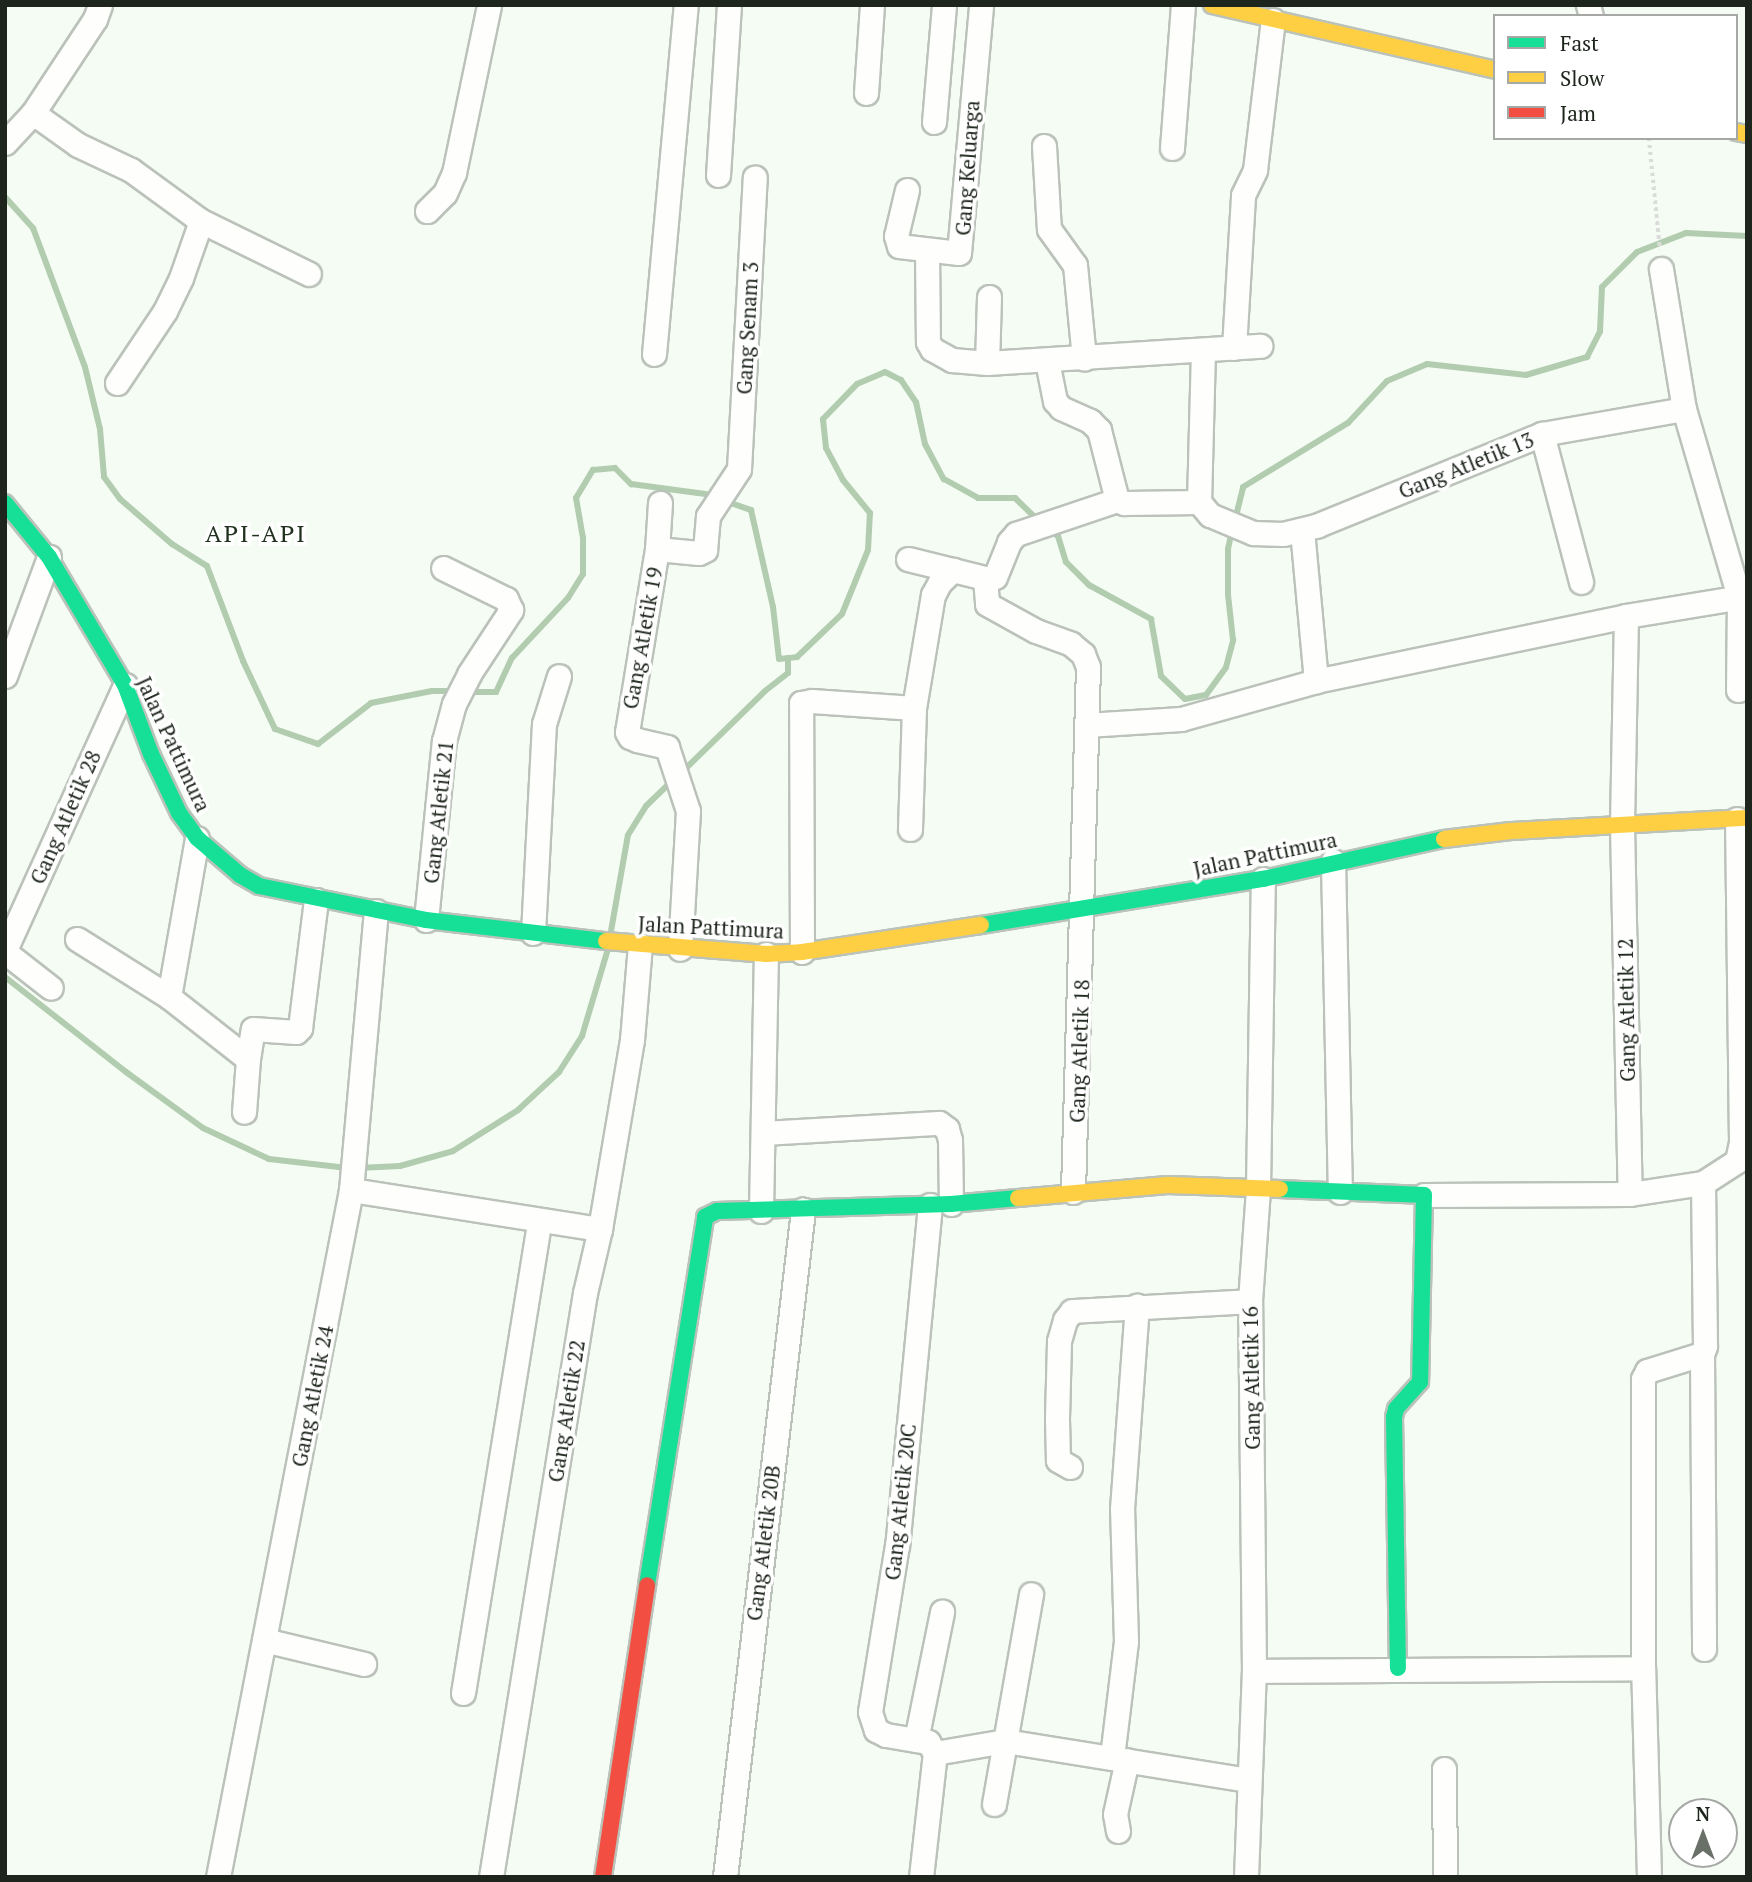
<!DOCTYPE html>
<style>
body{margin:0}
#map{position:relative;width:1752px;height:1882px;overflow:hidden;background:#f5fcf4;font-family:"PT Serif",serif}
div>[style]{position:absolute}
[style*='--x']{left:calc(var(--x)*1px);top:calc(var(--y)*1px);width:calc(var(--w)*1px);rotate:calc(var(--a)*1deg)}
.stream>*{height:6px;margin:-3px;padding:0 3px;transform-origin:3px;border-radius:3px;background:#b2ccaf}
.path>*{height:3.5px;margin-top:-1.75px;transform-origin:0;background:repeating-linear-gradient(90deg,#d9dcd9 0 3.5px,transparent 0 7px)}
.roads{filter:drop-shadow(2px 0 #bbc2ba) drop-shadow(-2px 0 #bbc2ba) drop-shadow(0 2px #bbc2ba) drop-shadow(0 -2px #bbc2ba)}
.street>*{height:23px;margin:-11.5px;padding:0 11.5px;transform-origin:11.5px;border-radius:11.5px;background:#fefffd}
.fast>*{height:16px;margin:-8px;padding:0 8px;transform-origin:8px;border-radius:8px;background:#16e098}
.slow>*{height:16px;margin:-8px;padding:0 8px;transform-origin:8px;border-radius:8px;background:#ffcf43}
.jam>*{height:16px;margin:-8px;padding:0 8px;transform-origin:8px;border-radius:8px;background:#f24e42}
span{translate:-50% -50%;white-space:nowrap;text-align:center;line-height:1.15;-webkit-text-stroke:7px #fff;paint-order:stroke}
.street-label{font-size:21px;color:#1d251c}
.quarter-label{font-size:24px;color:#20311e;letter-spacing:2px}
.frame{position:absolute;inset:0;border:7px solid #1d251c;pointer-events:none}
.legend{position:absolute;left:1493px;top:14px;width:245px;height:126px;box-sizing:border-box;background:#fff;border:2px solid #a5a8a4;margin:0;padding:9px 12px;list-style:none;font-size:21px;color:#1d251c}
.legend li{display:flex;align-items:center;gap:14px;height:35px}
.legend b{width:35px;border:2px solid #a5a8a4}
.north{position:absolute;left:1668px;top:1798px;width:70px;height:70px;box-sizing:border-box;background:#fff;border:2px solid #a5a8a4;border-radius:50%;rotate:0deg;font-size:19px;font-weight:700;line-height:28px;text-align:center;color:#1d251c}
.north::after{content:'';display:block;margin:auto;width:24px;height:32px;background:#697068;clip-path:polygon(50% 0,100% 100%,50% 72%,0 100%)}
</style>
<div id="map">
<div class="stream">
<i style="--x:5;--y:197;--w:42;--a:47.9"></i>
<i style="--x:33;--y:228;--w:148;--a:69.5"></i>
<i style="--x:85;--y:367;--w:64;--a:76.4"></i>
<i style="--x:100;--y:429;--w:48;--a:85.2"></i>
<i style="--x:104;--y:477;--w:27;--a:54"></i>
<i style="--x:120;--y:499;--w:69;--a:40.9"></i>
<i style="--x:172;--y:544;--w:41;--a:32.2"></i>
<i style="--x:207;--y:566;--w:102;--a:69.2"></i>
<i style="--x:243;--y:661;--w:75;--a:64.8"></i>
<i style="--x:275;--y:729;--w:46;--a:19.2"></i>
<i style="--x:318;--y:744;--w:67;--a:-37.7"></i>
<i style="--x:371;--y:703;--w:62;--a:-11.1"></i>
<i style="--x:432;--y:691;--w:22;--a:0"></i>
<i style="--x:1235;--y:520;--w:34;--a:-76"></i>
<i style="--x:1243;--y:487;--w:123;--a:-31.4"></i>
<i style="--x:1348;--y:423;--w:57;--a:-47.1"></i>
<i style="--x:1387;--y:381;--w:43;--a:-23"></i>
<i style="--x:1427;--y:364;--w:100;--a:6.3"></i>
<i style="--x:1526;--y:375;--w:64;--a:-16.4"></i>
<i style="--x:1587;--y:357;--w:29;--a:-63"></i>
<i style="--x:1600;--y:331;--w:44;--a:-87.4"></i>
<i style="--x:1602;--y:287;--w:49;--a:-45"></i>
<i style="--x:1637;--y:252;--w:53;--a:-21.2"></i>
<i style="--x:1686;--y:233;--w:61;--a:2.8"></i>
<i style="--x:1049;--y:529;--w:11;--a:38"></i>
<i style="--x:1058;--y:536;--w:27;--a:73"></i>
<i style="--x:1066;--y:562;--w:33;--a:45"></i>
<i style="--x:1089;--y:585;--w:71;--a:28.7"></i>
<i style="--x:1151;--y:619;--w:58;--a:80"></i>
<i style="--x:1161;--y:676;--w:33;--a:44"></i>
<i style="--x:1185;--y:699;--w:21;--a:-11"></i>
<i style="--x:1206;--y:695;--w:34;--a:-54"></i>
<i style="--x:1226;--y:667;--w:28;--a:-75"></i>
<i style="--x:1233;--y:640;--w:45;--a:-96.3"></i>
<i style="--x:1228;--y:595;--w:46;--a:-90"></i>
<i style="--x:1228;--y:549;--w:19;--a:-78"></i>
<i style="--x:465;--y:692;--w:31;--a:0"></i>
<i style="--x:496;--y:692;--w:38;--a:-65"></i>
<i style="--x:512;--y:658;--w:82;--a:-47"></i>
<i style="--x:568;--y:598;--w:28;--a:-58"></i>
<i style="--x:583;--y:574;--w:36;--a:-90"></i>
<i style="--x:583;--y:538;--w:41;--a:-99.9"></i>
<i style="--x:576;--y:498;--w:33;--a:-59"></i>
<i style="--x:593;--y:470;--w:22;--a:-5"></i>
<i style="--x:615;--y:468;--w:23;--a:45"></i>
<i style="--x:631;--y:484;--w:75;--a:7.7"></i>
<i style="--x:705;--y:494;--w:49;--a:19.2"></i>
<i style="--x:751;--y:510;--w:99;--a:77.2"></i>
<i style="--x:773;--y:607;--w:52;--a:83.4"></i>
<i style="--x:779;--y:659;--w:18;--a:-6"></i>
<i style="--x:797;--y:657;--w:62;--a:-43.7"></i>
<i style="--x:842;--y:614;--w:69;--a:-67.9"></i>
<i style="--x:868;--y:550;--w:37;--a:-87"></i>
<i style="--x:870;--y:513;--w:43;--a:-129.3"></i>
<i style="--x:843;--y:480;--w:36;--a:-118"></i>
<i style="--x:826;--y:448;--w:29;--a:-96"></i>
<i style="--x:823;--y:419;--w:49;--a:-45.8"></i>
<i style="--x:857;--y:384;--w:30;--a:-23"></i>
<i style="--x:885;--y:372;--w:18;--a:27"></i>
<i style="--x:901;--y:380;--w:27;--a:56"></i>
<i style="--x:916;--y:402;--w:43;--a:77.9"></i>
<i style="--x:925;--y:444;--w:40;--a:62"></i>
<i style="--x:944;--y:479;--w:39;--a:29"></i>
<i style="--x:978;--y:498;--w:37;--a:0"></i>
<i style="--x:1015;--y:498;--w:32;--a:44"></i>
<i style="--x:680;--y:774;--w:119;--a:-44.3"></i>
<i style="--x:765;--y:691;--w:29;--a:-38"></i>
<i style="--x:788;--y:673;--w:15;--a:-90"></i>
<i style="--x:611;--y:931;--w:97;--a:-80"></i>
<i style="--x:628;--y:835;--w:34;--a:-58"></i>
<i style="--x:646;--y:806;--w:36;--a:-44"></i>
<i style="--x:5;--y:977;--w:154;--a:38.1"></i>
<i style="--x:126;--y:1072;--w:95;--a:36"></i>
<i style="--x:203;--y:1128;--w:73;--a:25.2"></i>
<i style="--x:269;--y:1159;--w:79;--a:6.6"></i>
<i style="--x:358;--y:1168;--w:42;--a:-2.7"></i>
<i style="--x:400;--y:1166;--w:55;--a:-15.8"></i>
<i style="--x:453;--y:1151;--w:77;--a:-32.2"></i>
<i style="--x:518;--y:1110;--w:56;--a:-42.8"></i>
<i style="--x:559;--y:1072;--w:43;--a:-57.4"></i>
<i style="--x:582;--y:1036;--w:88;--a:-73.4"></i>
</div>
<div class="path">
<i style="--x:1649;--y:138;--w:112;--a:84.3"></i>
</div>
<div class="roads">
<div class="street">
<i style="--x:1588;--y:5;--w:11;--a:75"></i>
<i style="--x:866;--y:93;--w:88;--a:-86.1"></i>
<i style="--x:33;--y:113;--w:55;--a:35.4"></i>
<i style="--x:78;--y:145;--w:59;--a:25.3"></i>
<i style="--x:131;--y:170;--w:87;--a:36.1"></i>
<i style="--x:201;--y:221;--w:120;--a:26.1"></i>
<i style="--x:934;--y:122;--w:117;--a:-85.1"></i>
<i style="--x:5;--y:143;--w:41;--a:-47"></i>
<i style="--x:33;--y:113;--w:113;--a:-56.6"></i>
<i style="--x:95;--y:19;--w:15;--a:-70"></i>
<i style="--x:1044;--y:146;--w:83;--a:86.6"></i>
<i style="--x:1049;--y:229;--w:44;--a:54.2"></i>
<i style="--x:1075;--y:265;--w:94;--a:84.5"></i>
<i style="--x:1172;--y:148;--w:143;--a:-85.6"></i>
<i style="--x:718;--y:175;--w:170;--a:-86.3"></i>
<i style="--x:907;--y:190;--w:47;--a:103.4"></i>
<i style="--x:896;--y:236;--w:10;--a:73"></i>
<i style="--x:899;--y:246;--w:60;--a:6.7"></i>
<i style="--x:959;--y:253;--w:249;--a:-84.9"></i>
<i style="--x:427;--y:211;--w:25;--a:-45"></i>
<i style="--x:445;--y:193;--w:22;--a:-66"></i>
<i style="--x:454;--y:173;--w:172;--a:-78.2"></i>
<i style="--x:927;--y:251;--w:91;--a:89.4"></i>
<i style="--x:928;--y:342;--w:8;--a:60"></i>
<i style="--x:932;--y:349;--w:23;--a:29"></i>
<i style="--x:952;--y:360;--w:35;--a:5"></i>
<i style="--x:1661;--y:269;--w:142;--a:80.7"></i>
<i style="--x:1684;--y:409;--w:196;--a:73.7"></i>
<i style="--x:1739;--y:597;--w:93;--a:90.6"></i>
<i style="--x:989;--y:297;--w:66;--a:91.7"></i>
<i style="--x:987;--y:363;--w:274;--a:-3.6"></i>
<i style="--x:1234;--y:348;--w:153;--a:-86.6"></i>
<i style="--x:1243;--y:195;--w:28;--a:-64"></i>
<i style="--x:1255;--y:170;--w:151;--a:-83.2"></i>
<i style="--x:1203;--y:350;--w:152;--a:91.5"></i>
<i style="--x:1199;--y:502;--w:17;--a:50"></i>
<i style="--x:1210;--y:515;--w:47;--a:22.7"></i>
<i style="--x:1253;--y:533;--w:30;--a:2"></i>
<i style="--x:1283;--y:534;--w:36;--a:-14"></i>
<i style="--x:1318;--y:525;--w:242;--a:-22.1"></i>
<i style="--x:1542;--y:434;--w:144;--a:-10"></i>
<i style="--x:654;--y:354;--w:350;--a:-84.8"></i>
<i style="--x:1047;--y:361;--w:41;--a:78.7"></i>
<i style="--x:1055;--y:401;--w:9;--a:49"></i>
<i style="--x:1061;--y:408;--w:32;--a:24"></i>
<i style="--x:1090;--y:421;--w:13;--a:45"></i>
<i style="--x:1099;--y:430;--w:72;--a:75.6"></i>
<i style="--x:1117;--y:500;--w:8;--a:23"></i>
<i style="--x:1124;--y:503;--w:75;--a:-0.8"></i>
<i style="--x:117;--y:383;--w:87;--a:-56.3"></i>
<i style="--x:165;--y:311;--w:37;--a:-64"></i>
<i style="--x:181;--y:278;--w:60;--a:-70.7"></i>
<i style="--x:1542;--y:434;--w:153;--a:75.2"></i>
<i style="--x:660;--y:503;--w:46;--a:93.7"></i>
<i style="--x:657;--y:549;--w:185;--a:99.3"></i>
<i style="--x:627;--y:732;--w:6;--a:59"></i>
<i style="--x:630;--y:737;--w:8;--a:23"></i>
<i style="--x:637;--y:740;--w:31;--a:13"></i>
<i style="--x:667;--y:747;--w:67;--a:71.8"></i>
<i style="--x:688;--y:811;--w:138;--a:93.3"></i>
<i style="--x:1302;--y:530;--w:152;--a:84.7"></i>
<i style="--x:657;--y:549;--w:42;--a:5.4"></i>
<i style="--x:699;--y:553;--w:7;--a:-27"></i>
<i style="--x:705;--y:550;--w:34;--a:-85"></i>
<i style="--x:708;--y:516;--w:56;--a:-56.6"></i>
<i style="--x:739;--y:469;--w:292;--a:-86.9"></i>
<i style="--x:908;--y:559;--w:83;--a:13.9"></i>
<i style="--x:989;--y:579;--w:6;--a:-18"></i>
<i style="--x:995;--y:577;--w:38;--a:-68"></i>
<i style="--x:1009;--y:542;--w:11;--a:-49"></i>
<i style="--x:1016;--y:534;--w:107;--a:-18.6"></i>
<i style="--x:985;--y:579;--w:25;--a:85"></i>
<i style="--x:987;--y:604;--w:56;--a:28.9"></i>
<i style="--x:1036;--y:631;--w:37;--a:20"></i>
<i style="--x:1071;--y:644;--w:16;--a:40"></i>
<i style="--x:1083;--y:654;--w:14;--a:69"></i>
<i style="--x:1088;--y:667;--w:525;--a:91.64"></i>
<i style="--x:1626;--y:616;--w:209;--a:91.1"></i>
<i style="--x:1622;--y:825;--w:369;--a:88.8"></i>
<i style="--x:5;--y:676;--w:127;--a:-69.7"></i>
<i style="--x:1086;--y:725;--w:95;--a:-3.6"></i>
<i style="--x:1181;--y:719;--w:140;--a:-15.7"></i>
<i style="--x:1316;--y:681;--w:317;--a:-11.8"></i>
<i style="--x:1626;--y:616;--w:123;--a:-9.4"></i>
<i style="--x:910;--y:829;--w:121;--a:-88.1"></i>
<i style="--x:1333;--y:861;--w:331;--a:88.8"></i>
<i style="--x:426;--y:920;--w:180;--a:-84.3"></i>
<i style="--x:444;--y:741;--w:38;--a:-75"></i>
<i style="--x:454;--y:704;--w:34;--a:-63"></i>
<i style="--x:469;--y:674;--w:77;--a:-56.7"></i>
<i style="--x:511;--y:610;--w:12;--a:-114"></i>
<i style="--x:506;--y:599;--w:70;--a:-153.8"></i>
<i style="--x:533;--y:933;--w:209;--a:-87"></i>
<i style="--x:544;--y:724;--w:50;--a:-72.6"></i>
<i style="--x:77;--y:939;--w:109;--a:32.2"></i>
<i style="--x:169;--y:997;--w:100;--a:38.1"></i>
<i style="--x:248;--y:1059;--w:53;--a:94.3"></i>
<i style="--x:5;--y:950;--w:291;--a:-65.6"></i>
<i style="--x:5;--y:952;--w:58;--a:38"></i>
<i style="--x:802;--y:952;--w:249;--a:-90.2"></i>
<i style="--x:801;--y:703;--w:11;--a:-10"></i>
<i style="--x:812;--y:701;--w:102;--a:3.9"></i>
<i style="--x:914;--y:708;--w:115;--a:-80.5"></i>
<i style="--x:933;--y:595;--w:15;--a:-62"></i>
<i style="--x:940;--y:582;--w:18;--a:-43"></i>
<i style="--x:169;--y:997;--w:161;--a:-80"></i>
<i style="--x:248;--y:1059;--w:30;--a:-81"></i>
<i style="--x:253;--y:1029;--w:43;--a:4"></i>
<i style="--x:296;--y:1032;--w:6;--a:-45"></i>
<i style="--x:300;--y:1028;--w:129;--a:-82.9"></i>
<i style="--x:763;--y:1133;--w:176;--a:-3.3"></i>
<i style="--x:939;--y:1123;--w:10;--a:37"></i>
<i style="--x:947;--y:1129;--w:11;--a:75"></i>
<i style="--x:950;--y:1140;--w:64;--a:89.1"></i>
<i style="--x:351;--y:1190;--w:252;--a:8.9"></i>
<i style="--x:1424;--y:1195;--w:206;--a:-0.3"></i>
<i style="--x:1630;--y:1194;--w:74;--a:-8.6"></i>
<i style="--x:930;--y:1205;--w:342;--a:95.5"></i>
<i style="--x:897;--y:1545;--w:169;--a:99.2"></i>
<i style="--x:870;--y:1712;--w:19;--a:72"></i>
<i style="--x:876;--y:1730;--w:11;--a:27"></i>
<i style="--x:886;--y:1735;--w:43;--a:9.5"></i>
<i style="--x:928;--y:1742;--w:13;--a:58"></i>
<i style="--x:761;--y:1211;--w:257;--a:-88.9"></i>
<i style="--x:1702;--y:1354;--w:295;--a:89.6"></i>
<i style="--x:1070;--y:1467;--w:14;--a:-150"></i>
<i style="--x:1058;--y:1460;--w:42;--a:-91.4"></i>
<i style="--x:1057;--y:1418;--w:77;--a:-88.5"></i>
<i style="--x:1059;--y:1341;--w:22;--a:-74"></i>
<i style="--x:1065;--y:1320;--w:11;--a:-52"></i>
<i style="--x:1072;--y:1311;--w:178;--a:-3.2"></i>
<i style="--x:264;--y:1640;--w:103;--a:13.5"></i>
<i style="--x:1254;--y:1671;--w:389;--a:-0.4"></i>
<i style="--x:463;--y:1693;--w:479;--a:-80.8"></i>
<i style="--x:916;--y:1740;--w:131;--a:-78.5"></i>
<i style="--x:935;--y:1753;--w:71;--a:-9.7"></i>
<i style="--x:1005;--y:1741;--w:247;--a:9.1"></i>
<i style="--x:1112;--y:1757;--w:117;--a:-83.1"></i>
<i style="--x:1126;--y:1641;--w:132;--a:-91.7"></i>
<i style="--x:1122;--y:1509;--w:204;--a:-85.8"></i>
<i style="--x:1444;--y:1769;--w:108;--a:89.5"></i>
<i style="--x:994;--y:1804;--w:213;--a:-80"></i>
<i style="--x:1118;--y:1831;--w:17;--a:-100"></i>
<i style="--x:1115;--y:1814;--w:55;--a:-77.5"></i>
<i style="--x:218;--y:1877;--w:700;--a:-79.04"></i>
<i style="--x:351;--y:1190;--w:280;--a:-84.9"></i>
<i style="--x:491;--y:1877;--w:592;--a:-80.86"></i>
<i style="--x:585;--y:1293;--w:66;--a:-76.8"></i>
<i style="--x:600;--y:1229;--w:192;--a:-80.4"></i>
<i style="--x:632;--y:1040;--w:95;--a:-85.2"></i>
<i style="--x:725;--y:1877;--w:672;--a:-83.33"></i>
<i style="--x:921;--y:1877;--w:125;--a:-83.6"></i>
<i style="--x:1246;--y:1877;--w:206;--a:-87.8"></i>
<i style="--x:1254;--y:1671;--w:370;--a:-90.6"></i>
<i style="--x:1250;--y:1301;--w:112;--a:-85.9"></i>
<i style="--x:1258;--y:1189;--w:310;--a:-89.1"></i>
<i style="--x:1649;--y:1877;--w:209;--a:-91.6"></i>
<i style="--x:1643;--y:1668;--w:289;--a:-90"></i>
<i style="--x:1643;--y:1379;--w:9;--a:-63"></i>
<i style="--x:1647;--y:1371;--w:58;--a:-17.2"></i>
<i style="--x:1702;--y:1354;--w:9;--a:-69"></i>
<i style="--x:1705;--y:1346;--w:163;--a:-90.7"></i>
<i style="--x:1703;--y:1183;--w:40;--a:-32.9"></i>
<i style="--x:1737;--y:1161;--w:19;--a:-78"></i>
<i style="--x:1741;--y:1142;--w:323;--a:-90.7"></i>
</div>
<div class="fast">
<i style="--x:5;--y:503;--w:70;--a:50.8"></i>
<i style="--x:49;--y:557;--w:149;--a:59.3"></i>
<i style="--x:125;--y:685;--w:74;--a:69.4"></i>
<i style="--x:151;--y:754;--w:65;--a:64.6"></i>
<i style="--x:179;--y:813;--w:31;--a:54"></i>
<i style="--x:197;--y:838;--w:57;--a:40.7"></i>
<i style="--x:240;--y:875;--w:22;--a:30"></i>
<i style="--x:259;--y:886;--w:170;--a:11.5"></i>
<i style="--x:426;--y:920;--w:181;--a:6.7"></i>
<i style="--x:981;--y:925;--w:286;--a:-9.3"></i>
<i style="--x:1263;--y:879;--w:185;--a:-12.5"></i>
<i style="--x:1280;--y:1189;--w:144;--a:2.4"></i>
<i style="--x:1424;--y:1195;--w:187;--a:91.2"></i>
<i style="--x:1420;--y:1382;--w:36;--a:132"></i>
<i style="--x:1396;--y:1409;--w:8;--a:104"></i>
<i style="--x:1394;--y:1417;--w:251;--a:89.1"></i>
<i style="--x:647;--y:1585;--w:373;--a:-81"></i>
<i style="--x:705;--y:1217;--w:13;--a:-27"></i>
<i style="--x:717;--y:1211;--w:234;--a:-1.7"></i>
<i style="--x:951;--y:1204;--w:67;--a:-5.1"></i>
</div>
<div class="slow">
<i style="--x:1212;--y:5;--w:290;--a:12.9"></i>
<i style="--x:1736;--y:132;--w:11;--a:10"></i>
<i style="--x:1444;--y:839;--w:67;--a:-6.8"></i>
<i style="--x:1511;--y:831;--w:236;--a:-3.2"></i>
<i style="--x:606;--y:941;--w:161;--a:4.6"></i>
<i style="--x:766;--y:954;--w:36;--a:-3"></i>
<i style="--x:802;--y:952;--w:181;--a:-8.6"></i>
<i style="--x:1018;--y:1198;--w:150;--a:-5"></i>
<i style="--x:1167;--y:1185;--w:113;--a:2"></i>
</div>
<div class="jam">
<i style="--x:603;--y:1877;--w:295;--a:-81.4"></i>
</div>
</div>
<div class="street-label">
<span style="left:967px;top:168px;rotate:-86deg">Gang Keluarga</span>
<span style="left:747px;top:328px;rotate:-87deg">Gang Senam 3</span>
<span style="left:1466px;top:465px;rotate:-22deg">Gang Atletik 13</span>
<span style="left:642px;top:638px;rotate:-80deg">Gang Atletik 19</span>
<span style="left:174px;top:744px;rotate:65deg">Jalan Pattimura</span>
<span style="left:438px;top:812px;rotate:-84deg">Gang Atletik 21</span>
<span style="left:65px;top:817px;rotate:-66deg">Gang Atletik 28</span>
<span style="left:1265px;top:854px;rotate:-12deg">Jalan Pattimura</span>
<span style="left:711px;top:927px;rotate:3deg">Jalan Pattimura</span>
<span style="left:1626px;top:1010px;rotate:-91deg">Gang Atletik 12</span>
<span style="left:1079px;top:1051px;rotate:-88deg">Gang Atletik 18</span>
<span style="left:1251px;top:1378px;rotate:-91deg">Gang Atletik 16</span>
<span style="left:312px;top:1396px;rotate:-79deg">Gang Atletik 24</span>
<span style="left:566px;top:1411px;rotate:-81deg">Gang Atletik 22</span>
<span style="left:900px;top:1502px;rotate:-84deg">Gang Atletik 20C</span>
<span style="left:763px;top:1543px;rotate:-83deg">Gang Atletik 20B</span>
</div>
<div class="quarter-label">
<span style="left:256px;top:534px">API-API</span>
</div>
<div class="frame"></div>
<ul class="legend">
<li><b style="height:9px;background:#16e098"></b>Fast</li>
<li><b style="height:9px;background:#ffcf43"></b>Slow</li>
<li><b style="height:9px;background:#f24e42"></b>Jam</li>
</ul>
<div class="north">N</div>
</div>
